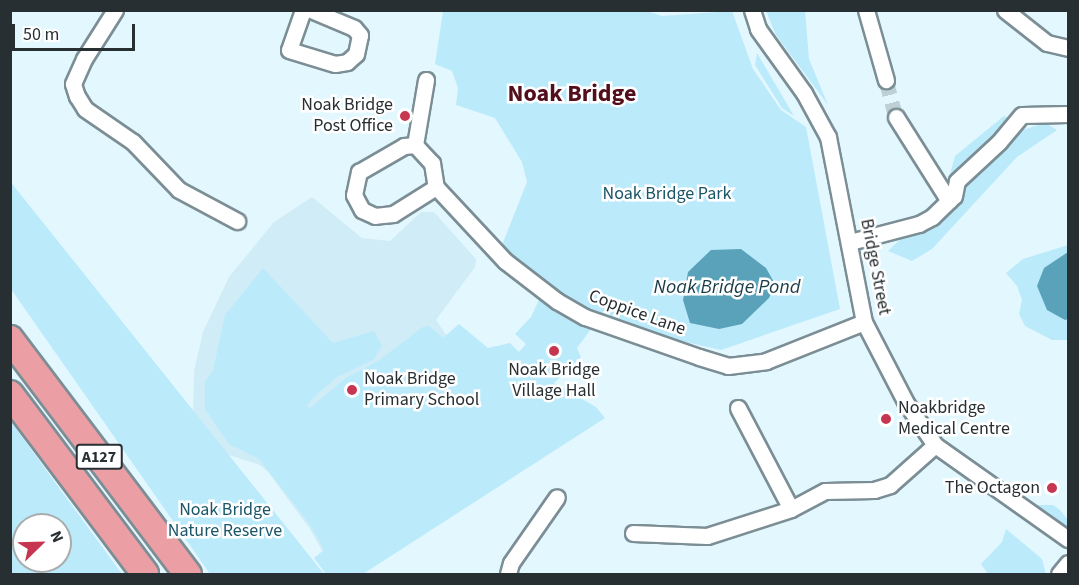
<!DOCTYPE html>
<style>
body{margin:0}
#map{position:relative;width:1079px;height:585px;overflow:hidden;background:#e3f7ff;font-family:"Source Sans 3",sans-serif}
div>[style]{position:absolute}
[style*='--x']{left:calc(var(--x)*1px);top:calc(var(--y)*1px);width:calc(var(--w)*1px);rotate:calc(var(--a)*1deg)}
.built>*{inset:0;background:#d0ecf7}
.green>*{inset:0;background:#bbeafb}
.water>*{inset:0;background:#5aa2ba}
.minor-tunnel>*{height:15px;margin-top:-7.5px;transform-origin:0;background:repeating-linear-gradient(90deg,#becfd6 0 15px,transparent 0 23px)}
.roads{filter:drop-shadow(2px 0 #7c8e95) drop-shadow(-2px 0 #7c8e95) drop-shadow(0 2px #7c8e95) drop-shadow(0 -2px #7c8e95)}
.minor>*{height:15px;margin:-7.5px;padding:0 7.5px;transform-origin:7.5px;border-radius:7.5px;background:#fff}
.trunk>*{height:26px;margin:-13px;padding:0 13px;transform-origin:13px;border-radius:13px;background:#eb9ea4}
.dots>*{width:16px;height:16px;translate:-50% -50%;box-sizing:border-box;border:3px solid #fff;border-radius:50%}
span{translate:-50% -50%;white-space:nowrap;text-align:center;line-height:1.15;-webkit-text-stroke:5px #fff;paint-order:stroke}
.shield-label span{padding:2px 4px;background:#fff;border:2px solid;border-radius:4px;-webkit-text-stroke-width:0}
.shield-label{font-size:16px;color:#282f32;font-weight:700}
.poi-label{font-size:18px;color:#282f32}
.right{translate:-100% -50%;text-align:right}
.left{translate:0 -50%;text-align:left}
.park-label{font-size:18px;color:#1b5668}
.street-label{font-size:18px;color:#282f32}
.water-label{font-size:20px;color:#1a3c47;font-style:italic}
.district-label{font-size:24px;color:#530e1b;font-weight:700}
.frame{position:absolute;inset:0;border:12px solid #282f32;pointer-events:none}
.north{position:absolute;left:12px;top:513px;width:60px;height:60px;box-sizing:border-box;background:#fff;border:2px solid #a9acad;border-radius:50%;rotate:67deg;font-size:16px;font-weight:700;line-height:24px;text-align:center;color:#282f32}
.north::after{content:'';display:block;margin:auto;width:21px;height:27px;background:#c63650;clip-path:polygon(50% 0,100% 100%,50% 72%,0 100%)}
.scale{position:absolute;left:12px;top:24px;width:123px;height:27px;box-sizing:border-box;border:3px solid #282f32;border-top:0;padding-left:8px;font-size:18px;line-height:21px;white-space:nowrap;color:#282f32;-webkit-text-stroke:4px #fff;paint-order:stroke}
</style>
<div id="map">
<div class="built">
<i style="clip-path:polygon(312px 197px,362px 238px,390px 241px,421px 212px,434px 212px,476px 259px,475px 267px,436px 320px,451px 342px,335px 574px,310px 529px,268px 472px,260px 465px,217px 451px,193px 418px,194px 371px,203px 332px,229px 277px,274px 222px)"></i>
</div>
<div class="green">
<i style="clip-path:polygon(644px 10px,662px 16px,732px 11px,753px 69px,781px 110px,806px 127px,840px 309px,721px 350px,619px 327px,609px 336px,591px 329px,577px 348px,581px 357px,554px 383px,596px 407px,605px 418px,363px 574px,326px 574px,314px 558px,324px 550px,311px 526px,259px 459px,229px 444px,205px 409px,205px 381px,213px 371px,225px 315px,263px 268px,333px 343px,374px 331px,382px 346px,373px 360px,337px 377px,314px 397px,307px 406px,310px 408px,346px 378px,378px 361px,423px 327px,429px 326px,443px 338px,459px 324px,488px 348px,510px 343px,519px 352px,526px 344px,515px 334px,531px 317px,544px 289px,502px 245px,527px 182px,522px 162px,495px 118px,456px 105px,458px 88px,452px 71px,435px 64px,443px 11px)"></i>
<i style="clip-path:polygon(766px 11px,805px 11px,809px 59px,828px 105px,776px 35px)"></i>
<i style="clip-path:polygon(757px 53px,794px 116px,782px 108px,755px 65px)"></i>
<i style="clip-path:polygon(1004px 116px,1011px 119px,999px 135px,949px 178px,955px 156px)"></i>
<i style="clip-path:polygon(1045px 123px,1057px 130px,1017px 157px,932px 249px,912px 261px,888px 251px,904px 236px,931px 226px,963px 185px,1019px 131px)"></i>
<i style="clip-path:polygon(10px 179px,13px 185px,324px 574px,210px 574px,11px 289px)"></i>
<i style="clip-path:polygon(1068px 245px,1068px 340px,1052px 340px,1025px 326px,1019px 314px,1022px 300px,1017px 286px,1006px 273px,1023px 259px)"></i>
<i style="clip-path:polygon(evenodd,10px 422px,11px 422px,122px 574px,11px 574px,10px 422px,24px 525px,60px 525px,60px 561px,24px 561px,24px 525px)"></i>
<i style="clip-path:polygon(1036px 505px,1053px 505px,1060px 510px,1068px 520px,1068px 528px)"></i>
<i style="clip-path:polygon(1006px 529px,1042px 559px,1046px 574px,988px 574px,981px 564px,1002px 542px)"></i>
</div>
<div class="water">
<i style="clip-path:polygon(741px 249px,766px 268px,775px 284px,769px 298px,742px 324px,719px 329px,690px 323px,683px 300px,688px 272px,711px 250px)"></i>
<i style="clip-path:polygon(1068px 252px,1068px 319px,1065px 320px,1047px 310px,1037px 286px,1044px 268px)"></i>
</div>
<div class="minor-tunnel">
<i style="--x:886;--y:80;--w:38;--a:75"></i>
</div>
<div class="roads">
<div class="minor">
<i style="--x:115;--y:10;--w:58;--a:122.3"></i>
<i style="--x:84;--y:59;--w:27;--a:114"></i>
<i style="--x:73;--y:84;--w:13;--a:72"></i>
<i style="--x:77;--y:96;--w:15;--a:58"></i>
<i style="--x:85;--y:109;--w:58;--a:34.5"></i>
<i style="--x:133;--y:142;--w:66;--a:46.2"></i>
<i style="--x:179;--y:190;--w:66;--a:28.1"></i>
<i style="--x:303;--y:10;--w:42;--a:109.3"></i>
<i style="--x:289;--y:50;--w:48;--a:16.9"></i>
<i style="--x:335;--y:64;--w:12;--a:-9"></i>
<i style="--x:347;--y:62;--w:12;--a:-42"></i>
<i style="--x:356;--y:54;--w:19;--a:-78"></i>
<i style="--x:360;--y:35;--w:9;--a:-131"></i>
<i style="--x:354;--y:28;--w:47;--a:-157.3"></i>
<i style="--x:752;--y:10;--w:20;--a:72"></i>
<i style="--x:758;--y:29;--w:79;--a:54.3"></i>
<i style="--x:804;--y:93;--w:50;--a:61.4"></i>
<i style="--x:828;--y:137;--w:188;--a:79"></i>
<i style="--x:864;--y:322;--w:91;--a:62.6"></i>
<i style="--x:906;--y:403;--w:51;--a:55.4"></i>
<i style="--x:935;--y:445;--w:163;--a:35.3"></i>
<i style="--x:866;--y:10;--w:73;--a:74.1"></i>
<i style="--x:1005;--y:10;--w:53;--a:38.2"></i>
<i style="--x:1047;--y:43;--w:22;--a:13"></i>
<i style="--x:896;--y:117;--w:99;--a:57.8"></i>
<i style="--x:415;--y:145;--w:25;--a:47"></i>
<i style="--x:432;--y:163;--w:24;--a:81"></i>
<i style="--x:436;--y:187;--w:51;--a:147.9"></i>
<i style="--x:393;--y:214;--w:18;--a:174"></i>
<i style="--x:375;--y:216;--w:14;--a:-155"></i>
<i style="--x:362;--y:210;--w:17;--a:-118"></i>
<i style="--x:354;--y:195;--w:24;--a:-78"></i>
<i style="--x:359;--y:172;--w:52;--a:-30"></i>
<i style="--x:404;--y:146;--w:11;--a:-5"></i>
<i style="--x:415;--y:145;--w:66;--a:-80.4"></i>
<i style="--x:436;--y:187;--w:101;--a:47"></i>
<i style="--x:505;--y:261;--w:66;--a:37.6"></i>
<i style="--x:557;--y:301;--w:32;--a:30"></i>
<i style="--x:585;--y:317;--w:121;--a:19.3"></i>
<i style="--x:699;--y:357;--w:30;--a:17"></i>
<i style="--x:728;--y:366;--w:38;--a:-7"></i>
<i style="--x:766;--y:361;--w:105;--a:-21.7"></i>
<i style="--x:850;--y:242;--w:71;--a:-14.6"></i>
<i style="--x:919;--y:224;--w:15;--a:-28"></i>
<i style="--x:932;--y:217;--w:30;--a:-44"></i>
<i style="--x:954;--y:196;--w:15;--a:-79"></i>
<i style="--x:957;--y:181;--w:57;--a:-42.9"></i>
<i style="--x:999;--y:142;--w:35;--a:-50"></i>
<i style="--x:1022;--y:115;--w:46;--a:-1.2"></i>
<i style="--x:738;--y:408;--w:114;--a:62.3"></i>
<i style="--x:791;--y:509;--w:38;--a:-28"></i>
<i style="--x:825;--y:491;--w:49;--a:-1.2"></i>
<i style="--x:874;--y:490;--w:17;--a:-17"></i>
<i style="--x:890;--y:485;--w:60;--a:-41.6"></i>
<i style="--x:633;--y:533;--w:74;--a:2.3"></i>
<i style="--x:707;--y:536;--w:88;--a:-17.8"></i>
<i style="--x:508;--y:574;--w:11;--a:-75"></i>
<i style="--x:511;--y:563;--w:80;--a:-55.1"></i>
<i style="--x:1059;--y:574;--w:14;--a:-51"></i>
</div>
<div class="trunk">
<i style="--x:10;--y:339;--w:295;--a:52.9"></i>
<i style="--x:10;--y:394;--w:225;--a:53.1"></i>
</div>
</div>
<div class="dots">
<i style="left:405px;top:116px;background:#c63650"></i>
<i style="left:554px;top:351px;background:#c63650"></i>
<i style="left:352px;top:390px;background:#c63650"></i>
<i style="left:886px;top:419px;background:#c63650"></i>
<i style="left:1052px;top:488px;background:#c63650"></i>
</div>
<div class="shield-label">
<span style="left:99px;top:457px">A127</span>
</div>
<div class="poi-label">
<span class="right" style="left:393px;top:116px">Noak Bridge<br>Post Office</span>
<span style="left:554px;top:381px">Noak Bridge<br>Village Hall</span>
<span class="left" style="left:364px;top:390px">Noak Bridge<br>Primary School</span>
<span class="left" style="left:898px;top:419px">Noakbridge<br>Medical Centre</span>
<span class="right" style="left:1040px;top:488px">The Octagon</span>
</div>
<div class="park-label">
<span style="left:667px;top:194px">Noak Bridge Park</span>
<span style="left:225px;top:521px">Noak Bridge<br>Nature Reserve</span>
</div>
<div class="street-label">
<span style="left:875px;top:267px;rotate:79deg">Bridge Street</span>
<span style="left:637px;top:313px;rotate:20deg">Coppice Lane</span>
</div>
<div class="water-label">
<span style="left:727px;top:287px">Noak Bridge Pond</span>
</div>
<div class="district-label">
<span style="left:572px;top:94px">Noak Bridge</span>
</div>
<div class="frame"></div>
<div class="north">N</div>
<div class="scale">50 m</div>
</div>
